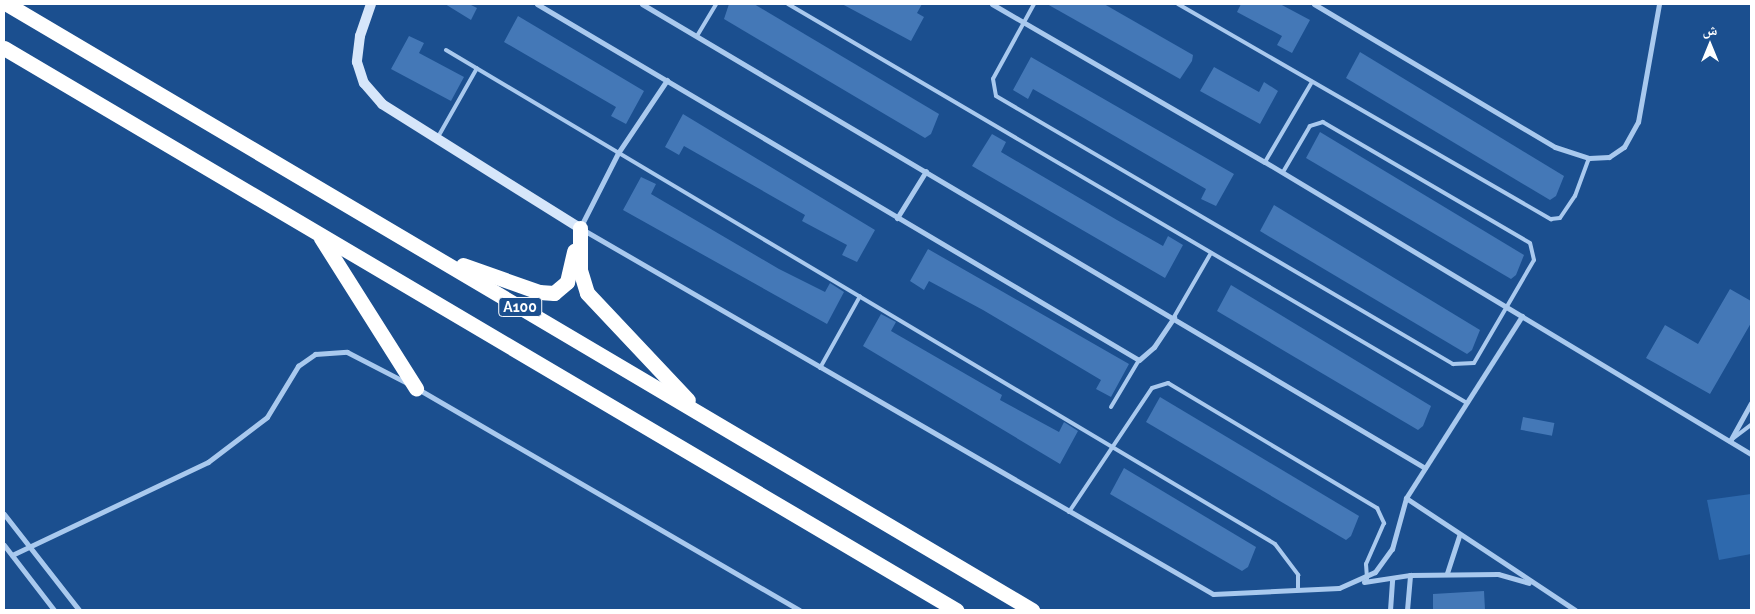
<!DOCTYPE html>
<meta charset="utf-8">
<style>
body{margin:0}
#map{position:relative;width:1755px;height:614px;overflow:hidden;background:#1b4f8f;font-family:Raleway,"Noto Naskh Arabic",sans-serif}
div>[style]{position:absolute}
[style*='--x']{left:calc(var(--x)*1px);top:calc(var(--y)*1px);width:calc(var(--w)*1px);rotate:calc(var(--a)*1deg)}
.green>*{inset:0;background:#2e69ad}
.building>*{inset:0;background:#4478b7;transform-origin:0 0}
.lane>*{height:4px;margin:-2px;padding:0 2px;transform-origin:2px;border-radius:2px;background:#a9c9ee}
.street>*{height:5px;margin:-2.5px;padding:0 2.5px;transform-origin:2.5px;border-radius:2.5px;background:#a9c9ee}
.secondary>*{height:10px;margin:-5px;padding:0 5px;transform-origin:5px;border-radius:5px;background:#d6e6fa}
.highway>*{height:15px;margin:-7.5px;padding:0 7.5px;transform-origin:7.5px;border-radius:7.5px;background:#fff}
span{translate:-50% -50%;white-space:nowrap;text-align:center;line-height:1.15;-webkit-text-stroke:4px #1b4f8f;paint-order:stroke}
.shield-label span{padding:1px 4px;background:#1b4f8f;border:1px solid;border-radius:4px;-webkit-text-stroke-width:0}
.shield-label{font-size:14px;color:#fff;font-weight:700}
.frame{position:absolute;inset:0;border:5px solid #fff;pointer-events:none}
.north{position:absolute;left:1685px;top:20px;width:50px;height:50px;-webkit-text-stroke:4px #1b4f8f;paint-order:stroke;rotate:0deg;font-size:14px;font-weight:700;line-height:20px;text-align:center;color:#fff}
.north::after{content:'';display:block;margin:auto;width:18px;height:22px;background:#fff;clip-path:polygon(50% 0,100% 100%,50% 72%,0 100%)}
</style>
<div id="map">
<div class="green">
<i style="clip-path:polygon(1751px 494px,1751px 554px,1719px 560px,1707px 500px)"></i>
</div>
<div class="building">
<i style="clip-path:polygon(445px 4px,469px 4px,477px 8px,471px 20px)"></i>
<i style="clip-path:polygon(729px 4px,754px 4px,939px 114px,931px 134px,925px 138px,724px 19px)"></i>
<i style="clip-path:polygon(842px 4px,922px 4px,917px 13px,924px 17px,911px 41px)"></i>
<i style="clip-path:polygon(1047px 4px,1104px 4px,1193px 55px,1192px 61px,1180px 79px)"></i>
<i style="clip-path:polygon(1241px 4px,1280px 4px,1310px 20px,1292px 53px,1277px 45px,1282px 36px,1237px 12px)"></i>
<i style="clip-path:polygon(518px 16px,644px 91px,626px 124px,611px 116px,616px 107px,504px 42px)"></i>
<i style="clip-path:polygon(409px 36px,424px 43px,419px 53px,464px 77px,451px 101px,391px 69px)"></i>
<i style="clip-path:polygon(1360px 52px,1564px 176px,1556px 196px,1550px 200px,1346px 78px)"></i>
<i style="clip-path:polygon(1031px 57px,1234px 174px,1216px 206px,1201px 199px,1206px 189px,1082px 117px,1033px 89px,1028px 99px,1013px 90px)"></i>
<i style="clip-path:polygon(1214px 67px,1259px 92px,1264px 82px,1278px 91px,1260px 124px,1200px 91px)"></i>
<i style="clip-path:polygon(683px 114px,875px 230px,857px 262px,842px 255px,847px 245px,802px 221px,805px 215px,684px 146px,679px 155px,665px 147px)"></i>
<i style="clip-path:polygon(1320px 132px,1524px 255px,1516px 275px,1511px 279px,1306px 158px)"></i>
<i style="clip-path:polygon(992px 134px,1006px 142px,1001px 152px,1117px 220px,1163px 246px,1168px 236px,1183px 245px,1165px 278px,972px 166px)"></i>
<i style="clip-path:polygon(641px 177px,656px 184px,651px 194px,779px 269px,825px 292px,830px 283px,844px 292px,827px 324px,623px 210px)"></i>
<i style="clip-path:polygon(1274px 205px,1480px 330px,1472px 350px,1467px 354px,1260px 231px)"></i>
<i style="clip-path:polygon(928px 249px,1129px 364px,1111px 397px,1096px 389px,1101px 380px,983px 310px,929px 281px,924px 290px,910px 281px)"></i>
<i style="clip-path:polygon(1231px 285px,1431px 406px,1423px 426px,1418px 430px,1217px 311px)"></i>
<i style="clip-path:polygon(1730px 289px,1751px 301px,1751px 323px,1710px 394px,1646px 358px,1665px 325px,1698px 344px)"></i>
<i style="clip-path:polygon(881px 314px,896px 322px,891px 331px,1002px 395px,1000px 400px,1059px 432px,1064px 422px,1078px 431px,1060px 464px,863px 346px)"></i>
<i style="clip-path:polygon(1160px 397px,1359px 516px,1351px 536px,1346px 540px,1146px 422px)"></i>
<i style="left:1523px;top:417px;width:32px;height:13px;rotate:11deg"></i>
<i style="clip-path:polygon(1124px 468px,1256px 547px,1248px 567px,1242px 571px,1110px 494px)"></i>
<i style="clip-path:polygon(1484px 591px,1485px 610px,1433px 610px,1433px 594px)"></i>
</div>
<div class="lane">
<i style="--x:788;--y:4;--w:788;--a:30.44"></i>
<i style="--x:1034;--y:4;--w:85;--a:118.7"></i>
<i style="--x:993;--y:79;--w:17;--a:80"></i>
<i style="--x:996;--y:96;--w:530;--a:30.39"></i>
<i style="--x:1453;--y:364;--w:21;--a:-3"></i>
<i style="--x:1474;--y:363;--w:119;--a:-59.8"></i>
<i style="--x:1534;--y:260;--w:17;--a:-103"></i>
<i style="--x:1530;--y:243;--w:240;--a:-149.7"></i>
<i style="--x:1323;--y:122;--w:14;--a:163"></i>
<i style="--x:1310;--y:126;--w:53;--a:120.4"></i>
<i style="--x:1178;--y:4;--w:431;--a:30"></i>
<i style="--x:1551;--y:219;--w:9;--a:-6"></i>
<i style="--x:1560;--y:218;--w:27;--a:-56"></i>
<i style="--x:1575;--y:196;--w:40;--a:-69.8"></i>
<i style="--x:697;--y:36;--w:37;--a:-59"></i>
<i style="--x:446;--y:50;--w:965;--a:30.79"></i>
<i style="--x:1275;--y:544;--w:39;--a:53"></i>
<i style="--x:1298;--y:575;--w:15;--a:90"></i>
<i style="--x:438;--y:137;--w:79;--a:-60.5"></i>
<i style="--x:1265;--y:162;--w:93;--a:-59.6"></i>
<i style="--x:1174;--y:317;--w:74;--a:-60"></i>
<i style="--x:820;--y:368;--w:82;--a:-60.9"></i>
<i style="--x:1111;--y:407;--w:55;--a:-59.2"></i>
<i style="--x:1731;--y:440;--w:25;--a:-37"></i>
<i style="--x:1069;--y:512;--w:149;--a:-56.2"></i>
<i style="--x:1152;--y:388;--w:17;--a:-17"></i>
<i style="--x:1168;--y:383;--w:244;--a:30.9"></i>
<i style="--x:1377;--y:508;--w:17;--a:65"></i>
<i style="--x:1384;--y:523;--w:45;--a:113.7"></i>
<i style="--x:1366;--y:564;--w:15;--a:86"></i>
</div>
<div class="street">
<i style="--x:537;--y:4;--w:699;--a:30.6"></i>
<i style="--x:1139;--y:360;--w:20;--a:-41"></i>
<i style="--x:1154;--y:347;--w:36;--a:-56"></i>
<i style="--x:642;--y:4;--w:910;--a:30.65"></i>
<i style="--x:992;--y:4;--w:315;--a:30.1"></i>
<i style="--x:1265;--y:162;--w:567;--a:31"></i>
<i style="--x:1314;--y:4;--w:280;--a:30.7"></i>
<i style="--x:1555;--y:147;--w:36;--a:18"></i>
<i style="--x:1589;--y:158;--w:20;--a:-3"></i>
<i style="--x:1609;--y:157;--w:18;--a:-34"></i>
<i style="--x:1624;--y:147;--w:29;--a:-61"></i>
<i style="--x:1638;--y:122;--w:120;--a:-79.9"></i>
<i style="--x:667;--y:80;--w:88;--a:123.9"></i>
<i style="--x:618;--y:153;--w:84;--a:116.9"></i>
<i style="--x:580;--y:228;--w:731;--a:30.04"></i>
<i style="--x:1213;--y:594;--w:126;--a:-2.7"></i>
<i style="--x:1339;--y:588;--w:39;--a:-24"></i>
<i style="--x:1375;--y:572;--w:29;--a:-54"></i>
<i style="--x:1392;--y:549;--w:53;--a:-74.6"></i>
<i style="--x:1406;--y:498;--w:216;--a:-57.5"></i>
<i style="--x:897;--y:218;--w:55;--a:-58.3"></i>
<i style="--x:418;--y:389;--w:441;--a:30.1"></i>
<i style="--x:1730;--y:441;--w:43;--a:-61.1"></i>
<i style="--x:1406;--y:498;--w:203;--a:33.5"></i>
<i style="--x:4;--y:514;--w:122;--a:52"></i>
<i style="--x:4;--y:545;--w:82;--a:52.4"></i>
<i style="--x:12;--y:555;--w:217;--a:-25.4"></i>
<i style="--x:208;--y:462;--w:74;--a:-37.3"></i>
<i style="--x:267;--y:417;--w:60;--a:-58.7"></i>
<i style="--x:298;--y:366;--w:21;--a:-35"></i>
<i style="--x:315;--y:354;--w:32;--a:-4"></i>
<i style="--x:347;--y:352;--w:70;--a:27.3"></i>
<i style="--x:1447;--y:573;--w:40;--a:-72"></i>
<i style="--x:1364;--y:582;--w:47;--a:-8.7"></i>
<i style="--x:1410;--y:575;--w:88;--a:-0.7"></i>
<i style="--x:1498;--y:574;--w:32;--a:16"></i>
<i style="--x:1390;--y:610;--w:32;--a:-86"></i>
<i style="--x:1407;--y:610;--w:35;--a:-85"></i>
</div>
<div class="secondary">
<i style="--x:371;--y:4;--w:34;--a:109"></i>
<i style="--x:360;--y:36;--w:26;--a:97"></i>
<i style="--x:357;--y:62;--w:22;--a:72"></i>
<i style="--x:364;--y:83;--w:28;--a:49"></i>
<i style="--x:382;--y:104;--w:234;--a:32.1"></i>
</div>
<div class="highway">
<i style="--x:7;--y:4;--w:1191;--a:30.59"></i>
<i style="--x:4;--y:48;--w:1106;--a:30.55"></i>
<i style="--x:580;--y:228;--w:42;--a:90"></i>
<i style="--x:580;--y:270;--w:24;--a:73"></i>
<i style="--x:587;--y:293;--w:147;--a:46.7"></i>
<i style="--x:321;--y:238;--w:178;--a:57.7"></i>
<i style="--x:463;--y:265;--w:81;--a:19.6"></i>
<i style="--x:539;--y:292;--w:15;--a:4"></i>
<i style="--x:554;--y:293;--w:17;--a:-40"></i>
<i style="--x:567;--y:282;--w:32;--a:-77"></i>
</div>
<div class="shield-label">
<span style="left:520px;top:307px">A100</span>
</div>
<div class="frame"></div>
<div class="north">ش</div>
</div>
